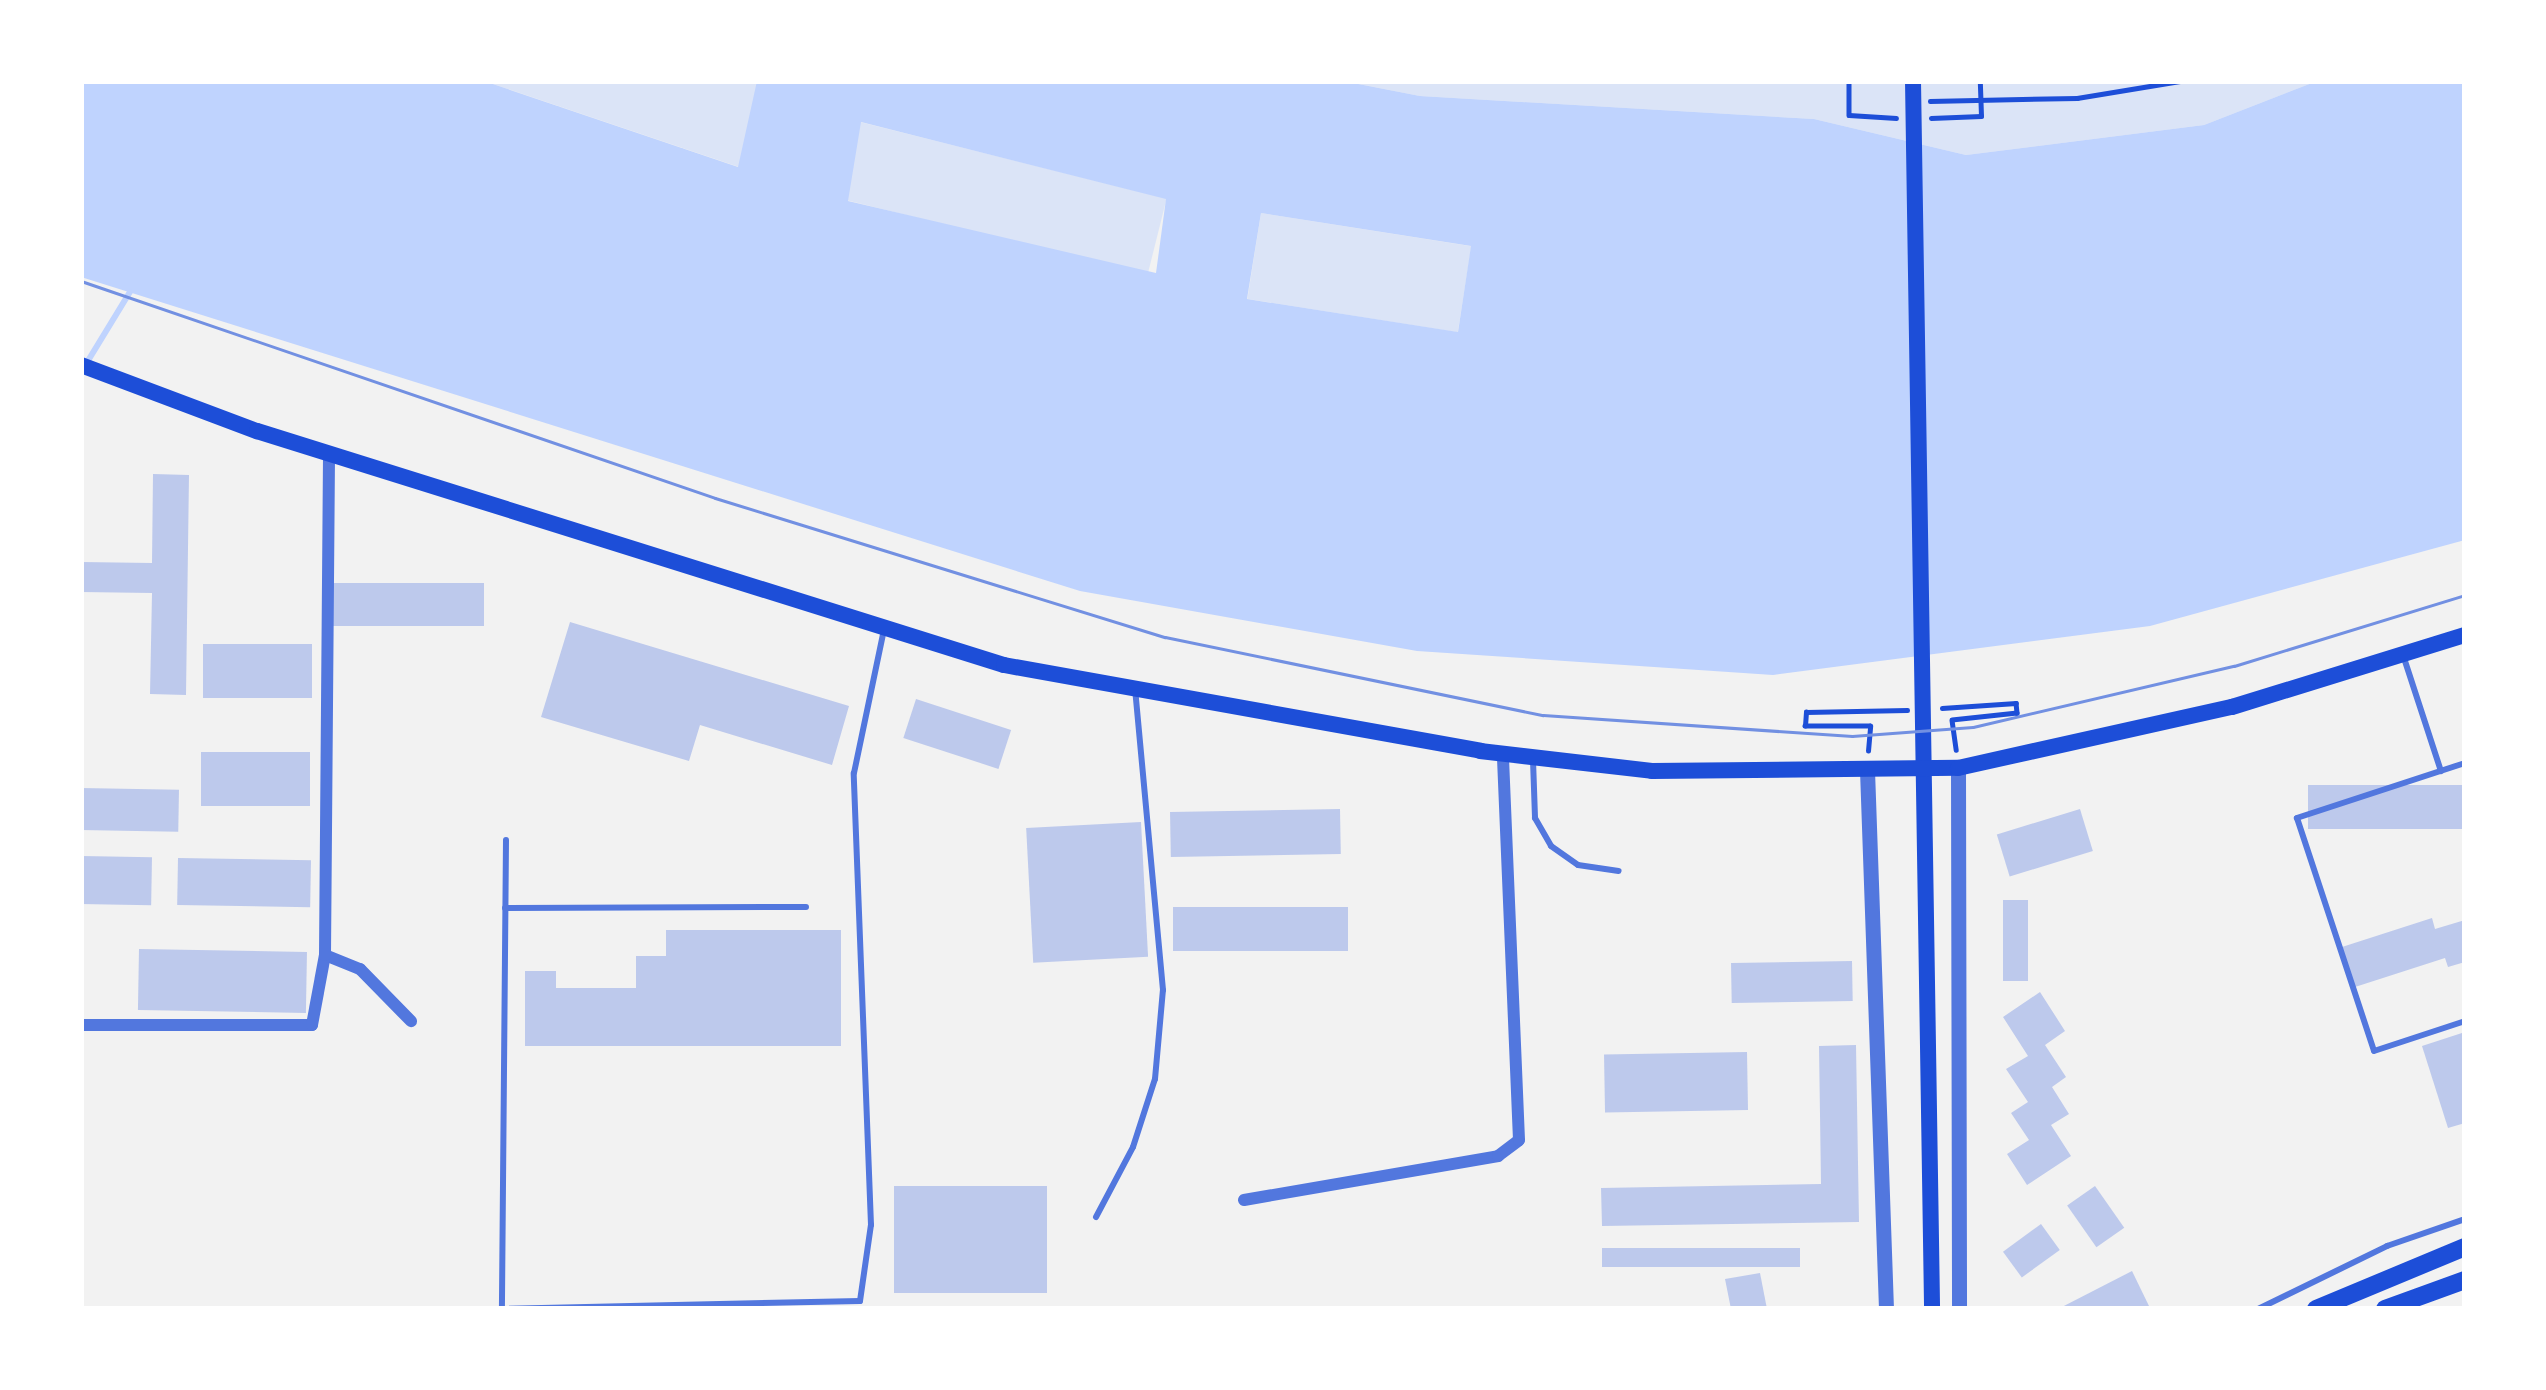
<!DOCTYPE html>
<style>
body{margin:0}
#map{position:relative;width:2546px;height:1390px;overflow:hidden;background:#f2f2f2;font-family:"Roboto Condensed",sans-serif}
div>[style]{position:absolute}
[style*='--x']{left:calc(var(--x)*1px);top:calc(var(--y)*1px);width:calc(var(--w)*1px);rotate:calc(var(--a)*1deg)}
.green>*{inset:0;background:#dbe4f7;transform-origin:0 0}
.water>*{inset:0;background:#bfd3fe}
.stream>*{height:6px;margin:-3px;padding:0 3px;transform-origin:3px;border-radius:3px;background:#bfd3fe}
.building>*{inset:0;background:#bdc9ec;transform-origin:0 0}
.path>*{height:4.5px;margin:-2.25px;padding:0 2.25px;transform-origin:2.25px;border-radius:2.25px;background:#1d4ed8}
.service>*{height:6px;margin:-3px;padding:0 3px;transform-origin:3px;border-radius:3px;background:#5277de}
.minor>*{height:12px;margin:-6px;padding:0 6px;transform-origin:6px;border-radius:6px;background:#5277de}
.tertiary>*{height:15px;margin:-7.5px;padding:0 7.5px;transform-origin:7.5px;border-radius:7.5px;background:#5277de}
.secondary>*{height:16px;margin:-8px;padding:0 8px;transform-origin:8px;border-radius:8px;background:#1d4ed8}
.primary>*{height:18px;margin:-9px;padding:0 9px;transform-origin:9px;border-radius:9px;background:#1d4ed8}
.tram>*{height:3px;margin:-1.5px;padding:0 1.5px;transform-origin:1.5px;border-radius:1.5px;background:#7290e2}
span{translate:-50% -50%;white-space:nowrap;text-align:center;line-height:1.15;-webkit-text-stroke:10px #fff;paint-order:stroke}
.frame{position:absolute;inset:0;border:84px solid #fff;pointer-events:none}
</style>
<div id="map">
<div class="green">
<i style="clip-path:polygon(484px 81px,757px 81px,762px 83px,739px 167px)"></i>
<i style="clip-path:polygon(1343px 81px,2317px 81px,2204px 125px,1966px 155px,1814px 119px,1420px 96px)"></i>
<i style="left:860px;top:122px;width:316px;height:79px;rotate:14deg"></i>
<i style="left:1261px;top:213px;width:213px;height:87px;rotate:9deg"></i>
</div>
<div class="water">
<i style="clip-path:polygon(evenodd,81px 81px,484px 81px,738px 167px,757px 81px,1343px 81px,1420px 96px,1814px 119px,1966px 155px,2204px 125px,2317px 81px,2465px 81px,2465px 540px,2150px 626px,1773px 675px,1417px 651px,1080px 591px,81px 277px,81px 81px,861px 122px,1166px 199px,1156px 273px,848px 201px,861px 122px,81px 81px,1261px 213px,1471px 246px,1458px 332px,1247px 299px,1261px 213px)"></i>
</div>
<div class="stream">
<i style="--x:86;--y:364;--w:84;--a:-58.6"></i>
</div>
<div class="building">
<i style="clip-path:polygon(153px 474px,189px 475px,186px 695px,150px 694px,152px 593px,81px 592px,81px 562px,152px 563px)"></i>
<i style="left:333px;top:583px;width:151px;height:43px"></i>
<i style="clip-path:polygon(570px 622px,849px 706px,832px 765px,700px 725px,689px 761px,541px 717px)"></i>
<i style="left:203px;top:644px;width:109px;height:54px"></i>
<i style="left:916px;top:699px;width:100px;height:41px;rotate:18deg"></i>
<i style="left:201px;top:752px;width:109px;height:54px"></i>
<i style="left:2465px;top:785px;width:44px;height:157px;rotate:90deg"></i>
<i style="left:81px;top:788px;width:98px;height:42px;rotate:1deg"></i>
<i style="left:1340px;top:809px;width:45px;height:170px;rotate:89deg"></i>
<i style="left:2080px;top:809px;width:44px;height:87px;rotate:73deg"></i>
<i style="left:1141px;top:822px;width:135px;height:115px;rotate:87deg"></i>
<i style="left:81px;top:856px;width:71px;height:48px;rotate:1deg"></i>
<i style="left:178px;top:858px;width:133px;height:47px;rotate:1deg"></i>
<i style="left:2003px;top:900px;width:25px;height:81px"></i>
<i style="left:1348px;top:907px;width:44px;height:175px;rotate:90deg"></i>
<i style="clip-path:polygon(2432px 918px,2435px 929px,2465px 920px,2465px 962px,2448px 967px,2445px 958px,2355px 987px,2342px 947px)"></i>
<i style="clip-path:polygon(666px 930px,841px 930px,841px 1046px,525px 1046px,525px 971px,556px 971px,556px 988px,636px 988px,636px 956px,666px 956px)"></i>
<i style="left:139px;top:949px;width:168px;height:61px;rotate:1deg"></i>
<i style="left:1852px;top:961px;width:40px;height:121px;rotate:89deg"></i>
<i style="clip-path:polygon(2040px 992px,2065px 1031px,2045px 1045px,2066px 1077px,2052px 1087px,2069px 1114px,2051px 1125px,2071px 1156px,2027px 1185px,2007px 1154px,2029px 1140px,2011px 1113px,2028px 1102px,2006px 1069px,2028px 1056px,2003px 1017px)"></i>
<i style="clip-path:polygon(2465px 1032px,2465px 1123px,2448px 1128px,2422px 1046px)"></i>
<i style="clip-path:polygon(1856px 1045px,1859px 1222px,1602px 1226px,1601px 1188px,1821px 1184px,1819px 1046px)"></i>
<i style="left:1747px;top:1052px;width:58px;height:143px;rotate:89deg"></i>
<i style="left:894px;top:1186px;width:153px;height:107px"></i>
<i style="left:2095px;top:1186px;width:51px;height:34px;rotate:55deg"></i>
<i style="left:2041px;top:1224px;width:32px;height:47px;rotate:54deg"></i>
<i style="left:1800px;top:1248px;width:19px;height:198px;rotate:90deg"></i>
<i style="clip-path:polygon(2132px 1271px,2149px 1306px,2058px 1309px)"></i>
<i style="clip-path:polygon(1760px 1273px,1767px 1309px,1731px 1309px,1725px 1279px)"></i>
</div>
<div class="path">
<i style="--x:1849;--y:81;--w:34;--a:90"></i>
<i style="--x:1849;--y:115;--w:47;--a:3.7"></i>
<i style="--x:1930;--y:101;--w:147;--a:-1.2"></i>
<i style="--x:2077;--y:98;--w:104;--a:-9.4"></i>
<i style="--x:1931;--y:118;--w:50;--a:-2.3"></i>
<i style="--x:1981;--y:116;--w:35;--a:-92"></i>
<i style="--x:1942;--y:708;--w:74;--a:-3.9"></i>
<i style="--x:2016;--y:703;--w:10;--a:84"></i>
<i style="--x:2017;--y:713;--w:65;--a:173.9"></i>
<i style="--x:1952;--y:720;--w:30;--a:82"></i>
<i style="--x:1868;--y:751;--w:25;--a:-85"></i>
<i style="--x:1870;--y:726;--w:65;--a:180"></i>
<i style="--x:1805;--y:726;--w:14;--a:-86"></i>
<i style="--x:1806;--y:712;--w:101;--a:-1.1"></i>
</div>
<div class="service">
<i style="--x:2404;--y:658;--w:119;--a:71.9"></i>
<i style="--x:1533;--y:760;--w:58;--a:88"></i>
<i style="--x:1535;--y:818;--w:32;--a:60"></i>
<i style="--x:1551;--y:846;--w:33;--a:35"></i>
<i style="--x:1578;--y:865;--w:41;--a:8.3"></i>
<i style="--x:2465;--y:763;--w:177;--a:161.9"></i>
<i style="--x:2297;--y:818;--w:245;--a:71.7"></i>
<i style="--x:2374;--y:1051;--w:96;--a:-18.2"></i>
<i style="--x:506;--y:840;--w:469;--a:90.5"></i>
<i style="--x:502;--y:1309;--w:358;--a:-1.3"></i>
<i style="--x:860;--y:1301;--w:77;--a:-81.8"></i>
<i style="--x:871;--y:1225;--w:452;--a:-92.2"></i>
<i style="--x:854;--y:773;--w:147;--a:-78.2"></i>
<i style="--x:505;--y:908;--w:301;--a:-0.2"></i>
<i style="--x:1096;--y:1217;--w:79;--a:-62.1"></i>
<i style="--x:1133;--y:1147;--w:71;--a:-72.1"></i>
<i style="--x:1155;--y:1079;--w:89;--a:-84.9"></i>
<i style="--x:1163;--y:990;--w:300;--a:-95.3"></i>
<i style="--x:2258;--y:1309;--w:144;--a:-26"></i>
<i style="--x:2387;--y:1246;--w:83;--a:-19.1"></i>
</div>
<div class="minor">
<i style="--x:325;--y:955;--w:38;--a:22"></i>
<i style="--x:360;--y:969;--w:73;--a:45.6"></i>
<i style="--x:81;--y:1025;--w:231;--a:0"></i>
<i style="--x:312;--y:1025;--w:71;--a:-79.5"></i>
<i style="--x:325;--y:955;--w:501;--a:-89.54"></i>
<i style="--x:1244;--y:1200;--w:258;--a:-9.8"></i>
<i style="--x:1498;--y:1156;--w:26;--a:-37"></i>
<i style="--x:1519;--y:1140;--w:387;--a:-92.4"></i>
</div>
<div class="tertiary">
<i style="--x:1958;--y:768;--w:541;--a:89.89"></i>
<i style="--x:1867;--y:770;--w:539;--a:87.98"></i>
</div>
<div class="secondary">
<i style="--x:1913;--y:81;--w:1228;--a:89.11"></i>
<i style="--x:81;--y:365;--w:188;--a:20.6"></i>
<i style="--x:257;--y:431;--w:783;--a:17.39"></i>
<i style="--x:1004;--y:665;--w:484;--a:10.2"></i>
<i style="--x:1480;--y:751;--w:173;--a:6.6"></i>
<i style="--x:1652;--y:771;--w:306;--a:-0.6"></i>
<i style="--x:1958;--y:768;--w:281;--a:-12.6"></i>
<i style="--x:2232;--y:707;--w:244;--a:-17.2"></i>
</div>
<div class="primary">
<i style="--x:2316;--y:1309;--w:161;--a:-22.6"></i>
<i style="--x:2385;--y:1309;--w:85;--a:-19.9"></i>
</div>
<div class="tram">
<i style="--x:81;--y:281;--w:670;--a:18.89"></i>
<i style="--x:715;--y:498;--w:471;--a:17.2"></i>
<i style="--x:1165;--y:637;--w:386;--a:11.7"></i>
<i style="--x:1543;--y:715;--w:310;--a:3.9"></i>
<i style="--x:1852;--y:736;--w:121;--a:-4.3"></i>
<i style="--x:1973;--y:727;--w:268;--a:-13.2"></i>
<i style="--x:2234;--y:666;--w:242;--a:-17.1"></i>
</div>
<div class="frame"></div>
</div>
